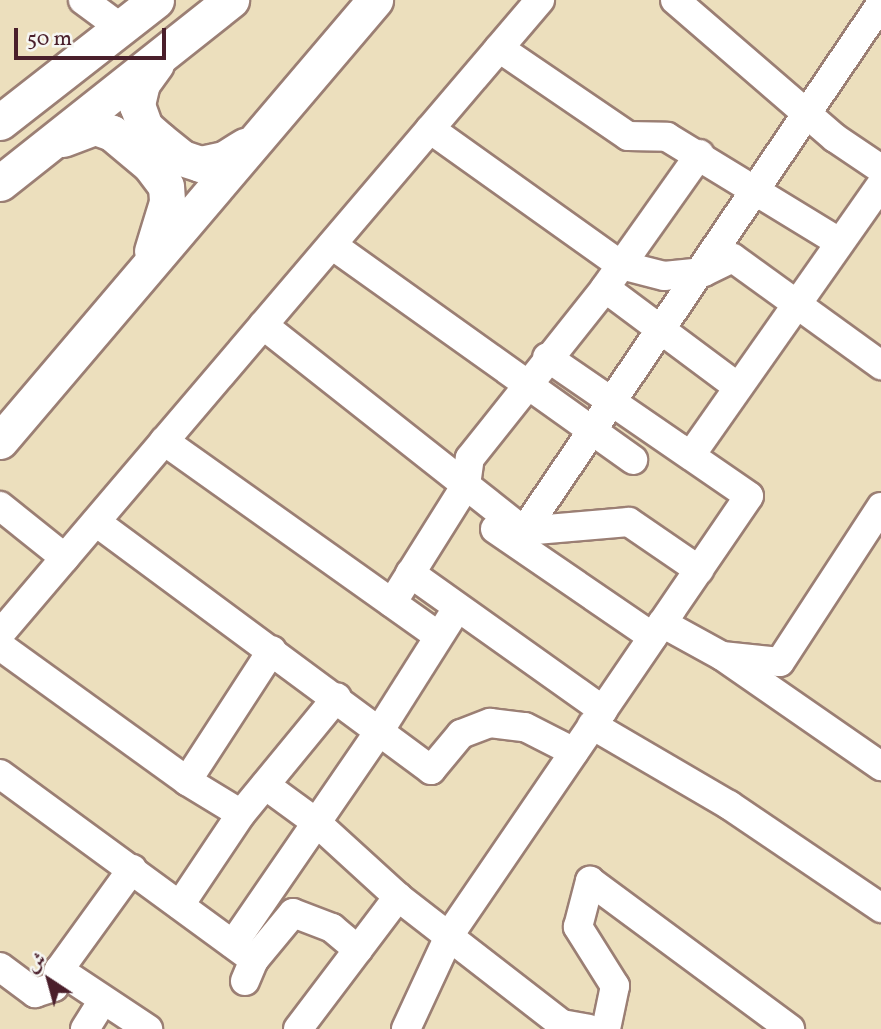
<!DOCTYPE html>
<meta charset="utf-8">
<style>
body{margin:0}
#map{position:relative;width:881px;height:1029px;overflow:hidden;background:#ecdfbd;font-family:Vollkorn,Amiri,serif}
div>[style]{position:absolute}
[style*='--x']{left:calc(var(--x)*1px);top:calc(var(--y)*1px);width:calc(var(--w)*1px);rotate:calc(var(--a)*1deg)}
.roads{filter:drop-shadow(2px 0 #9b7f74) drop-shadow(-2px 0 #9b7f74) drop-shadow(0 2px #9b7f74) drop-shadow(0 -2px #9b7f74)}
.minor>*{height:28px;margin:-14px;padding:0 14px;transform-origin:14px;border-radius:14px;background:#fff}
.major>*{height:35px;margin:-17.5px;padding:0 17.5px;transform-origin:17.5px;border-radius:17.5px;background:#fff}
span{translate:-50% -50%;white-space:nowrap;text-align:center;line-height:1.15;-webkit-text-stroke:7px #f6f6f2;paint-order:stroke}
.north{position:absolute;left:14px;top:945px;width:70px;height:70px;-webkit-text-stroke:5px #f6f6f2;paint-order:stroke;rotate:324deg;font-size:19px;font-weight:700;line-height:28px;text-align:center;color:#4a1f2b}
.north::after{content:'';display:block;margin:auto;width:24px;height:32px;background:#4a1f2b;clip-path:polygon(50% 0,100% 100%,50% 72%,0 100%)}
.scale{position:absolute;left:14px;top:28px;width:152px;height:32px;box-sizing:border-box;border:4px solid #4a1f2b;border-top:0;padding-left:9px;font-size:21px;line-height:24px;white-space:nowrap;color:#4a1f2b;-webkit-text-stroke:5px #f6f6f2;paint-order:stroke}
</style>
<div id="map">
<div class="roads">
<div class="minor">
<i style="--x:83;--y:0;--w:47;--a:36.4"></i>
<i style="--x:675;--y:0;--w:211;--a:40.8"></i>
<i style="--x:835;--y:138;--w:55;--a:34"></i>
<i style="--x:499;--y:48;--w:156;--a:34.3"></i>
<i style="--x:628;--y:136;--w:39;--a:1"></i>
<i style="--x:667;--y:137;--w:202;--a:31.4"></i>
<i style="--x:430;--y:129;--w:234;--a:35.5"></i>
<i style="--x:621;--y:265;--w:44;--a:14.3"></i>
<i style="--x:664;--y:276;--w:40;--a:-5.7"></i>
<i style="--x:704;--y:272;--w:32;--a:-26"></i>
<i style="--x:733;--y:258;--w:183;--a:35.9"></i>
<i style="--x:332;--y:245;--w:370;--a:35.5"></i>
<i style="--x:605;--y:288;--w:166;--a:36.7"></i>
<i style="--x:263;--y:325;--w:333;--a:38.3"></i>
<i style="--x:524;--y:531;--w:105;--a:-4.9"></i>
<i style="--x:629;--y:522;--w:85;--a:34.4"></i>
<i style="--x:164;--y:441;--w:336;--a:35.4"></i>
<i style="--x:691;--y:455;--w:330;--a:-54.9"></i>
<i style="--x:0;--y:506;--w:83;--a:38.7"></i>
<i style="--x:96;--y:522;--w:417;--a:36.5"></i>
<i style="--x:431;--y:770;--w:47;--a:-50.2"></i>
<i style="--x:461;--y:734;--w:31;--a:-21"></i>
<i style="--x:490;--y:723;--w:35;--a:7"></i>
<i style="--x:525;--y:727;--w:55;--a:27"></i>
<i style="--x:495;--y:529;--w:191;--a:34.4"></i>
<i style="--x:524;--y:531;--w:637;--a:-55.89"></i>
<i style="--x:410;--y:573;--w:237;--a:35.4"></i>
<i style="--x:392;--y:603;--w:139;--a:-57.9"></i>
<i style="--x:466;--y:485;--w:27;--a:-82"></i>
<i style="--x:470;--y:458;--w:217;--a:-51.5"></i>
<i style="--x:605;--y:288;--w:164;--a:-54.7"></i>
<i style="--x:662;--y:623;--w:68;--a:28.8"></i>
<i style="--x:722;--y:656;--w:58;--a:5.9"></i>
<i style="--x:780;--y:662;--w:185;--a:-56.9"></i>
<i style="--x:0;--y:634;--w:833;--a:-49.58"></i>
<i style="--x:0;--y:646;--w:231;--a:35.8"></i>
<i style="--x:187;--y:781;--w:63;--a:31.4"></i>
<i style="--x:725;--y:658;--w:190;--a:34.7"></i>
<i style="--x:592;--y:725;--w:159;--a:30.3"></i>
<i style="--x:729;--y:805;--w:184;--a:34.1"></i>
<i style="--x:0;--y:774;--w:315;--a:36.2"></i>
<i style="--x:187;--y:781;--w:156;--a:-57"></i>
<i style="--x:265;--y:785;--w:64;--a:36.2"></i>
<i style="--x:317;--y:823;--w:110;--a:42.4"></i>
<i style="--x:398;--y:897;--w:207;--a:37.8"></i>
<i style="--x:562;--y:1024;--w:27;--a:10"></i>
<i style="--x:180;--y:905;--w:110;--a:-56.2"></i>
<i style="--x:241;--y:814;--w:151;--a:-50.6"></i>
<i style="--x:233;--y:944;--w:260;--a:-55.5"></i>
<i style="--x:380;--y:730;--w:144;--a:-57.7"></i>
<i style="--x:0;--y:967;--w:44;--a:36.6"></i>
<i style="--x:35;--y:993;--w:20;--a:-18"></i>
<i style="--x:54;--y:987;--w:18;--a:-74"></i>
<i style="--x:59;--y:970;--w:125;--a:-54.1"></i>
<i style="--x:59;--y:970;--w:107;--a:33.5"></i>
<i style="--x:245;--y:981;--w:23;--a:-67"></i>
<i style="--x:254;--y:960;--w:61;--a:-50.3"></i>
<i style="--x:293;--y:913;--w:42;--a:21"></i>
<i style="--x:332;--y:928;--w:34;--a:40"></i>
<i style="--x:85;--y:1029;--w:34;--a:-58"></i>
<i style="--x:298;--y:1029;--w:166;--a:-52.9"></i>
<i style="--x:406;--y:1029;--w:105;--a:-65.1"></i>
<i style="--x:450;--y:934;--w:530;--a:-55.68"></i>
<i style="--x:749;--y:496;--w:245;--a:-145.5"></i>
<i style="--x:606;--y:1029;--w:44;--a:-78.2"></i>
<i style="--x:615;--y:986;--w:70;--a:-122.1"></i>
<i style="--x:578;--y:927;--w:48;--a:-75.4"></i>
<i style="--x:590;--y:881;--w:249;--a:36.5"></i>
</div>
<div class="major">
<i style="--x:156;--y:64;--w:24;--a:126"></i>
<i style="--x:142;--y:83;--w:23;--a:103"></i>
<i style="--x:137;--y:105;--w:23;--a:70"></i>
<i style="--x:145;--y:127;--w:20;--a:41"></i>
<i style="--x:160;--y:140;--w:28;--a:39"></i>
<i style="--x:182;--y:158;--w:19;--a:18"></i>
<i style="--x:200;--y:164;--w:25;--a:-12"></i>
<i style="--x:224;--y:159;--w:25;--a:-32"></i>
<i style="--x:0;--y:122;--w:198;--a:-38"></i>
<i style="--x:63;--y:139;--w:34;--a:-21"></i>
<i style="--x:95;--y:127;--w:18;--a:19"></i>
<i style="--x:112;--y:133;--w:50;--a:40.1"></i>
<i style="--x:150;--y:165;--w:26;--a:53"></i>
<i style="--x:166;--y:186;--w:16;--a:86"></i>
<i style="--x:167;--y:202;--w:51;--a:107"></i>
<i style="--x:0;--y:183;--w:295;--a:-38.4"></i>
<i style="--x:0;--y:441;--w:579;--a:-49.62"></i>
</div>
</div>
<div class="north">ش</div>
<div class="scale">50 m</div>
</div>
